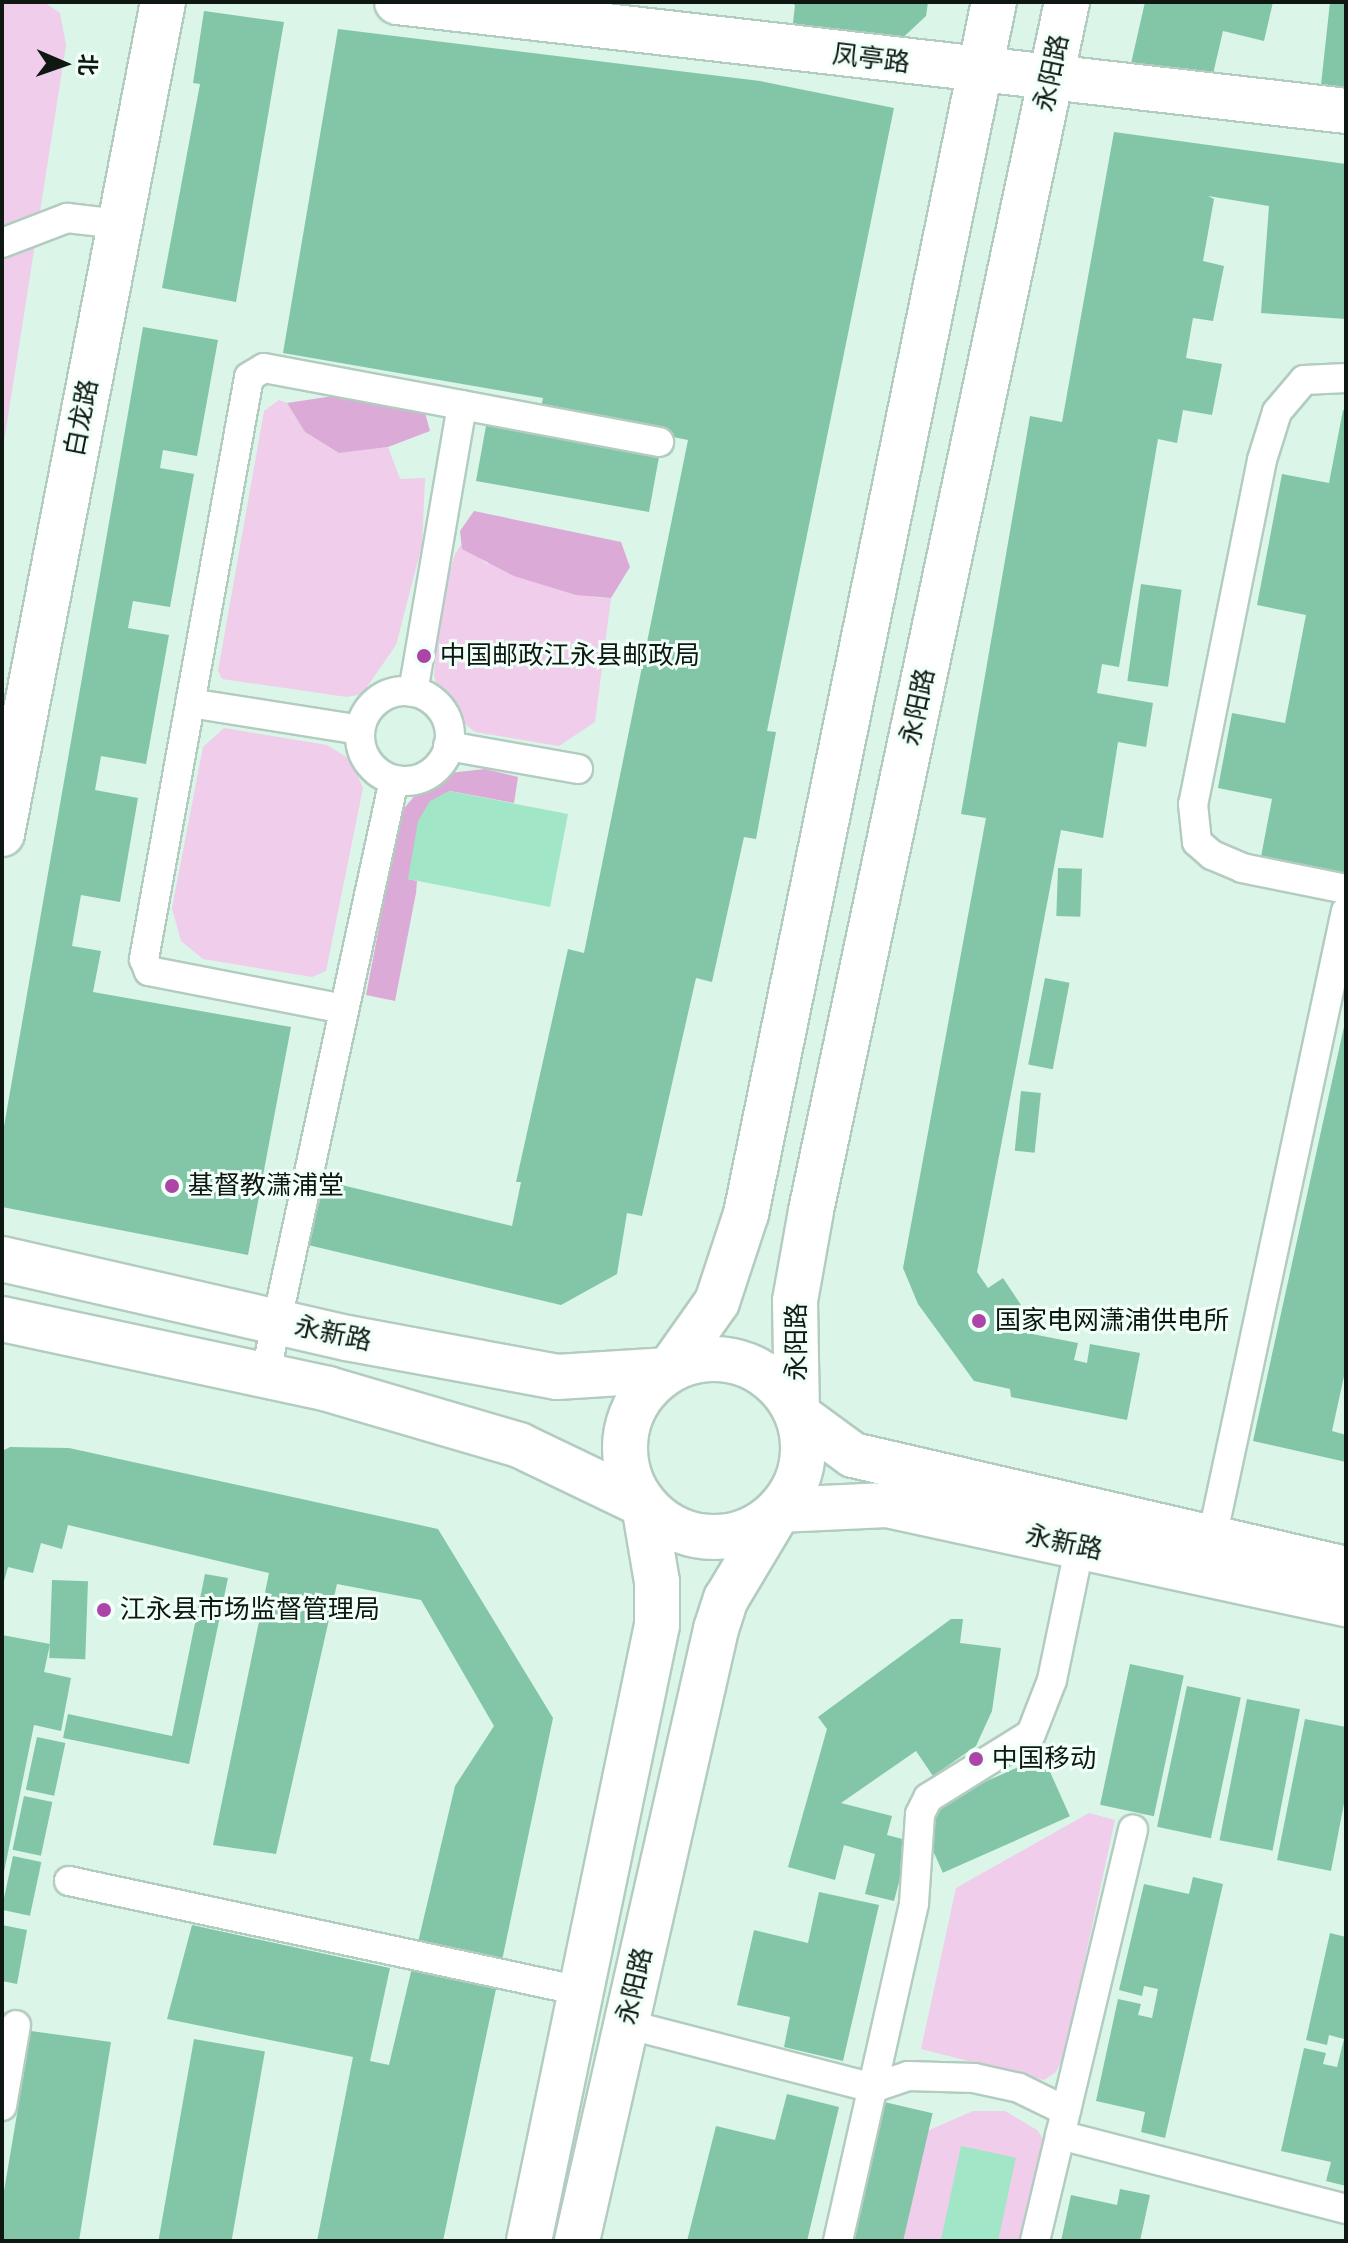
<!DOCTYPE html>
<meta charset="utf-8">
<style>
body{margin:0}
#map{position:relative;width:1348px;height:2243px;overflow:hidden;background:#dbf5e8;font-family:"Space Grotesk","Noto Sans SC",sans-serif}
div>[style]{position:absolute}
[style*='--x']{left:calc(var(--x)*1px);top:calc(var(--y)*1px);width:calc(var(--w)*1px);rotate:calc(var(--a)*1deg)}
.green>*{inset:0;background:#efcdeb}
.forest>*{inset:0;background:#dcaad7}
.water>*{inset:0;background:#a1e6c6;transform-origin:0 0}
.building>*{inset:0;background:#82c6a7;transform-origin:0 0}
.roads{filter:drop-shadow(2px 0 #b3ccc0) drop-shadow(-2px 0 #b3ccc0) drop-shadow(0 2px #b3ccc0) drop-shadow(0 -2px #b3ccc0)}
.lane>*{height:28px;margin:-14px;padding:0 14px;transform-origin:14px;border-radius:14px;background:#fff}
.lane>.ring{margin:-14px;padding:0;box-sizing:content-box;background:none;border:28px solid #fff;border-radius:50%}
.street>*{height:44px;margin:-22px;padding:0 22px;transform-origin:22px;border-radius:22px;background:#fff}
.street>.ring{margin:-22px;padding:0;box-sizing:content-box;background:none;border:44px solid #fff;border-radius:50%}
.dots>*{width:22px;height:22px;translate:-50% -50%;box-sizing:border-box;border:4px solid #f0fff7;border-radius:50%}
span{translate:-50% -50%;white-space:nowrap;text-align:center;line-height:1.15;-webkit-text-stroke:6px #f0fff7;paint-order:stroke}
.street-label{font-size:26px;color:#0e1712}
.poi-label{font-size:26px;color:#0e1712}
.left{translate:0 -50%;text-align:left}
.frame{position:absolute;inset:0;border:4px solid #0e1712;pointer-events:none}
.north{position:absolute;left:24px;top:24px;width:80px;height:80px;-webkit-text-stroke:6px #f0fff7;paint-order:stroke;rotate:92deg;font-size:22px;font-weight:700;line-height:32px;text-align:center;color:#0e1712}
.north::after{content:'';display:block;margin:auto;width:28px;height:36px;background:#0e1712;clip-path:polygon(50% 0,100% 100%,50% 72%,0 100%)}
</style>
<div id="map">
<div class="green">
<i style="clip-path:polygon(2px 2px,44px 2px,60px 13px,66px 45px,2px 455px)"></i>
<i style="clip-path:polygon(279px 400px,287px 403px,305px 432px,339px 453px,388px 447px,400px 479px,425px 478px,422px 545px,396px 645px,362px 694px,347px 697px,222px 679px,218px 671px,264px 411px)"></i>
<i style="clip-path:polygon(493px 544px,598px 565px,592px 597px,611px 598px,595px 722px,559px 746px,475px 732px,444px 707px,434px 676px,439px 608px,455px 554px,461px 545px,488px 564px)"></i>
<i style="clip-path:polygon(224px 728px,327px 745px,351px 760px,363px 788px,326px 971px,312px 977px,203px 959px,181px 941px,172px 908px,203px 747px)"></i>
<i style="clip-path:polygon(1089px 1813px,1115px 1820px,1064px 2056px,1056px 2072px,1044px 2080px,921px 2049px,956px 1888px)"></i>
<i style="clip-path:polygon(973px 2111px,1005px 2111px,1037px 2130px,1055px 2155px,1035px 2241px,902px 2241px,927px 2131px)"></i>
</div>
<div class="forest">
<i style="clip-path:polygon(340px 395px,424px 409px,430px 431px,388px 447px,339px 453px,305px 432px,287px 403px)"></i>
<i style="clip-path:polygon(474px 511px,621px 542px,630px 567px,611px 598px,576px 595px,514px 576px,462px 549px,460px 531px)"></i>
<i style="clip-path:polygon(485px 769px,518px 777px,514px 803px,450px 791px,408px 879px,417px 881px,416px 893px,395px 1001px,366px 995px,401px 812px,417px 793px,449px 773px)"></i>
</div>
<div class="water">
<i style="clip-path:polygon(449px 791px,568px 814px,550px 907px,408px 879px,418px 821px,430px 801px)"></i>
<i style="left:961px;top:2146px;width:56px;height:97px;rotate:12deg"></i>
</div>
<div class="building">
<i style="clip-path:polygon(789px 2px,928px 2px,926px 16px,895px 45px,792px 32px,795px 5px)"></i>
<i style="clip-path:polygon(1145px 2px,1273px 2px,1264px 41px,1223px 31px,1210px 87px,1130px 68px)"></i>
<i style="clip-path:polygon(1330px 2px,1346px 2px,1346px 88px,1321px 85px)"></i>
<i style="clip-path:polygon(204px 11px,284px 22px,236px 302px,162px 288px,200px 84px,193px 83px)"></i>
<i style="clip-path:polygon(338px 29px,760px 81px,894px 108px,767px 731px,776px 732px,756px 839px,744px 837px,712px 982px,696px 978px,642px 1216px,627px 1213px,617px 1274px,561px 1305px,308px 1245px,325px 1181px,512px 1226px,521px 1182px,516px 1182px,568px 949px,584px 953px,688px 440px,663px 435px,649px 512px,476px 481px,490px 404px,540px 413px,543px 398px,283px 353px)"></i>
<i style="clip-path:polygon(1114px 132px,1346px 164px,1346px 319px,1261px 313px,1269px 206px,1208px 196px,1214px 199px,1203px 261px,1224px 266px,1213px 321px,1193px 318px,1186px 358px,1222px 364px,1212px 415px,1183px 410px,1177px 443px,1158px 439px,1119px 667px,1102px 664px,1097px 693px,1153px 703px,1146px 747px,1118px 742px,1103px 838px,1061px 830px,977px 1272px,988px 1288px,1003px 1278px,1027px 1314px,1015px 1322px,1022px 1332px,1078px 1343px,1074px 1360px,1087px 1363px,1090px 1344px,1140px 1353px,1127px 1420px,1011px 1397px,1010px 1389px,974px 1381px,918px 1304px,903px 1268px,986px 818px,961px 814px,1030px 416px,1062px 422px)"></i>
<i style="clip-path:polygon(143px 327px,218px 340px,197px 456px,163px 450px,160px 468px,194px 474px,170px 607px,133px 601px,128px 628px,169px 635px,146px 764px,101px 756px,95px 790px,138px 798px,120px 902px,81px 895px,72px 946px,101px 951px,93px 992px,291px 1027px,248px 1255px,2px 1207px,2px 1138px)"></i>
<i style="clip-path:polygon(1343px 410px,1346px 411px,1346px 879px,1260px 862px,1272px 799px,1218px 788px,1232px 713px,1285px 723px,1306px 615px,1257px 605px,1282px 474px,1329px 483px)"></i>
<i style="left:1141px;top:584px;width:41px;height:98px;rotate:8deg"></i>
<i style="left:1058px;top:868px;width:24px;height:48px;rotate:2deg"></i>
<i style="left:1045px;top:978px;width:25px;height:88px;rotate:11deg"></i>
<i style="clip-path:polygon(1345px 1022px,1346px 1367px,1332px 1431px,1346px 1435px,1346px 1462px,1253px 1441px)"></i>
<i style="left:1021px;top:1091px;width:20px;height:60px;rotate:6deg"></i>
<i style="clip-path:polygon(10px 1447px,69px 1448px,438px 1529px,553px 1718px,443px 2241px,317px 2241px,353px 2057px,167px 2019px,192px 1925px,390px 1968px,370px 2061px,389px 2065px,455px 1786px,494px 1726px,421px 1600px,337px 1584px,276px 1854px,213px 1845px,269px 1573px,68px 1525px,62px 1549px,41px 1543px,33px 1573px,8px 1567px,2px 1588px,2px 1451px)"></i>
<i style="clip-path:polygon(205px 1574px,228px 1578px,189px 1764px,63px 1738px,68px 1714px,172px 1736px)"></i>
<i style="left:52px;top:1580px;width:36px;height:78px;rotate:2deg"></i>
<i style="clip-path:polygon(951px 1619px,963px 1619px,960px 1643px,1001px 1648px,992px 1711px,976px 1746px,933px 1776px,916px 1751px,841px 1803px,892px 1816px,887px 1835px,910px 1841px,894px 1901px,865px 1894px,875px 1854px,844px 1845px,835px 1880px,788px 1867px,827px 1729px,818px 1717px)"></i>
<i style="clip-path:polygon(2px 1635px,50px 1644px,44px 1672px,71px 1678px,61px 1731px,34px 1725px,3px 1877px)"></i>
<i style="left:1130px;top:1664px;width:55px;height:144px;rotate:12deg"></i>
<i style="left:1187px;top:1686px;width:55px;height:144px;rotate:12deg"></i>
<i style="left:1247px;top:1699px;width:54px;height:144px;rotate:11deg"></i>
<i style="clip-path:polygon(1305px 1719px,1346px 1727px,1346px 1793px,1331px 1871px,1277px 1860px)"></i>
<i style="left:37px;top:1737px;width:29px;height:54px;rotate:12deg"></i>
<i style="left:1043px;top:1756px;width:66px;height:139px;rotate:66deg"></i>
<i style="left:24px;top:1796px;width:29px;height:55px;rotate:12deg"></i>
<i style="left:13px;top:1856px;width:29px;height:55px;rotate:12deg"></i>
<i style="clip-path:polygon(1193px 1877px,1223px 1884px,1165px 2138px,1141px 2132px,1145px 2112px,1096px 2101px,1118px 1999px,1141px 2004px,1138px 2015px,1152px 2018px,1158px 1989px,1144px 1986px,1142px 1996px,1119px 1990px,1144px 1884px,1189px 1894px)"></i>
<i style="clip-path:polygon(819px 1892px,879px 1905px,843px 2061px,784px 2047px,790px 2017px,737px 2005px,754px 1930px,808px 1943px)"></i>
<i style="clip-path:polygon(2px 1925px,27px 1930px,17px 1984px,2px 1981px)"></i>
<i style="clip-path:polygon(1330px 1933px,1346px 1937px,1346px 2186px,1326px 2181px,1331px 2162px,1281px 2151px,1304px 2048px,1326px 2053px,1323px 2064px,1337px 2067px,1344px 2039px,1329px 2035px,1327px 2045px,1306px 2040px)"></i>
<i style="clip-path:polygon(31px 2031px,111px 2042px,79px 2241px,2px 2241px,2px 2203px)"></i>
<i style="left:194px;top:2039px;width:72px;height:205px;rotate:10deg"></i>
<i style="clip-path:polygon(787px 2094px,839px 2107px,807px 2241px,687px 2241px,716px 2126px,775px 2140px)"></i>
<i style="left:880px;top:2101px;width:54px;height:144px;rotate:13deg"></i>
<i style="clip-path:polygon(1120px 2189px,1150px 2195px,1140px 2241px,1061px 2241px,1071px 2195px,1117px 2205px)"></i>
</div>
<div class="roads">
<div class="lane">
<i style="--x:2;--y:243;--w:70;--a:-21"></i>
<i style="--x:67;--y:218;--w:53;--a:6.5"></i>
<i style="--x:1346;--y:378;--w:42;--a:177.3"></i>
<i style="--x:1304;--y:380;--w:42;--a:130.2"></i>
<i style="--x:1277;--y:412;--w:50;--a:107.4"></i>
<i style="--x:1262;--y:460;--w:351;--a:101.3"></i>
<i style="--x:1193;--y:804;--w:38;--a:84"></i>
<i style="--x:1197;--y:842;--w:20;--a:41"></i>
<i style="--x:1212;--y:855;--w:33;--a:23"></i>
<i style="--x:1242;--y:868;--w:106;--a:11.4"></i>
<i class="ring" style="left:360px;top:691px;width:62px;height:62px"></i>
<i style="--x:413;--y:692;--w:291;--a:-80.3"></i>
<i style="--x:190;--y:703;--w:172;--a:9"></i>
<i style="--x:448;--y:746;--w:132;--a:10"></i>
<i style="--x:344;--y:1009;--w:199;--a:-169"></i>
<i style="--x:149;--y:971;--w:13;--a:-113"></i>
<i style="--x:144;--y:959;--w:591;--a:-79.77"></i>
<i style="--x:249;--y:377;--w:17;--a:-31"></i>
<i style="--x:264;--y:368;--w:402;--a:10.6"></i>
<i style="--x:265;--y:1376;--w:610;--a:-77.79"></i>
<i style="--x:1209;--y:1552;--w:655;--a:-77.94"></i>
<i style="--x:69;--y:1881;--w:524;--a:12.13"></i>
<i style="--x:626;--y:2024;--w:255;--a:14.5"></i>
<i style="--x:873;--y:2088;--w:37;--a:-19"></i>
<i style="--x:908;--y:2076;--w:66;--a:1.7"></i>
<i style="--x:974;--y:2078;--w:46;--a:12.5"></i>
<i style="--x:1019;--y:2088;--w:52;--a:26.1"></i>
<i style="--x:2;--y:2106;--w:82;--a:-80.2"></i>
<i style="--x:1060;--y:2135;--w:295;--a:14.5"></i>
<i style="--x:838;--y:2241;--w:346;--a:-77.3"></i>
<i style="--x:914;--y:1903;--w:89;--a:-86.1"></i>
<i style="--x:920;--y:1814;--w:18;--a:-63"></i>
<i style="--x:928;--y:1798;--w:121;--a:-31.9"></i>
<i style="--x:1031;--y:1734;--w:58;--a:-68.7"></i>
<i style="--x:1052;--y:1680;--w:153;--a:-78.3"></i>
<i style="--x:1035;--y:2241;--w:423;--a:-76.6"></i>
</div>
<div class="street">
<i style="--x:397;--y:2;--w:955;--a:6.55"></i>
<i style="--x:1067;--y:2;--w:1236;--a:101.96"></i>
<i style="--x:811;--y:1211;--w:91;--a:100.1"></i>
<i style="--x:795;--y:1301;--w:113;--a:89"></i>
<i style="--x:797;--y:1414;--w:69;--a:36.2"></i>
<i style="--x:853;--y:1455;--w:506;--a:13.02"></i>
<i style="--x:2;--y:834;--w:847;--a:-79.05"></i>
<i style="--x:2;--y:1259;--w:354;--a:12.9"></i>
<i style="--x:347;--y:1338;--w:214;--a:10.5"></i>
<i style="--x:557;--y:1377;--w:112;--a:-3.6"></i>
<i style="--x:669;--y:1370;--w:83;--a:-54.8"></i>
<i style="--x:717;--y:1302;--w:93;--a:-71.8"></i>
<i style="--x:746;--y:1214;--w:1237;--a:-78.44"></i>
<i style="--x:2;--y:1319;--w:333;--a:12.1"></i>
<i style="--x:328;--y:1389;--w:199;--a:16.3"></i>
<i style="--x:519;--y:1445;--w:139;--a:25.6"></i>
<i style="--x:644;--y:1505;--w:78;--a:80.4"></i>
<i style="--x:657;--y:1582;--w:43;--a:90"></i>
<i style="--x:657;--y:1625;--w:629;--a:101.74"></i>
<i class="ring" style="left:625px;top:1359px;width:134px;height:134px"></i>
<i style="--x:577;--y:2241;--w:628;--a:-77.2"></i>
<i style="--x:716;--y:1629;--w:32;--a:-72"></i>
<i style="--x:726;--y:1599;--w:104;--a:-59.2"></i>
<i style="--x:779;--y:1510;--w:108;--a:-2.7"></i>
<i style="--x:887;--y:1505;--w:470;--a:12.2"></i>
</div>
</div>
<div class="dots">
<i style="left:424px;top:656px;background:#ad45a8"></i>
<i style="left:172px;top:1186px;background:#ad45a8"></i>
<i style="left:979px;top:1321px;background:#ad45a8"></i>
<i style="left:104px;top:1610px;background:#ad45a8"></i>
<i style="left:976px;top:1759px;background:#ad45a8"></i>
</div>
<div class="street-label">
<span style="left:871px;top:59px;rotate:7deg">凤亭路</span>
<span style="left:1052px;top:73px;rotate:-78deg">永阳路</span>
<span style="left:82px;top:418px;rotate:-79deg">白龙路</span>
<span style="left:918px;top:707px;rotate:-78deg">永阳路</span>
<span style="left:333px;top:1334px;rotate:12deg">永新路</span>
<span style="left:797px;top:1342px;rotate:-90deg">永阳路</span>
<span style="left:1064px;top:1543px;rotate:12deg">永新路</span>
<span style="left:635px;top:1986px;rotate:-77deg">永阳路</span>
</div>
<div class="poi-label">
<span class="left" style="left:440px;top:656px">中国邮政江永县邮政局</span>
<span class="left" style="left:188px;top:1186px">基督教潇浦堂</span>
<span class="left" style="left:995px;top:1321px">国家电网潇浦供电所</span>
<span class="left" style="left:120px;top:1610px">江永县市场监督管理局</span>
<span class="left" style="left:992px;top:1759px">中国移动</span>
</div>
<div class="frame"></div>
<div class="north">北</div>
</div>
